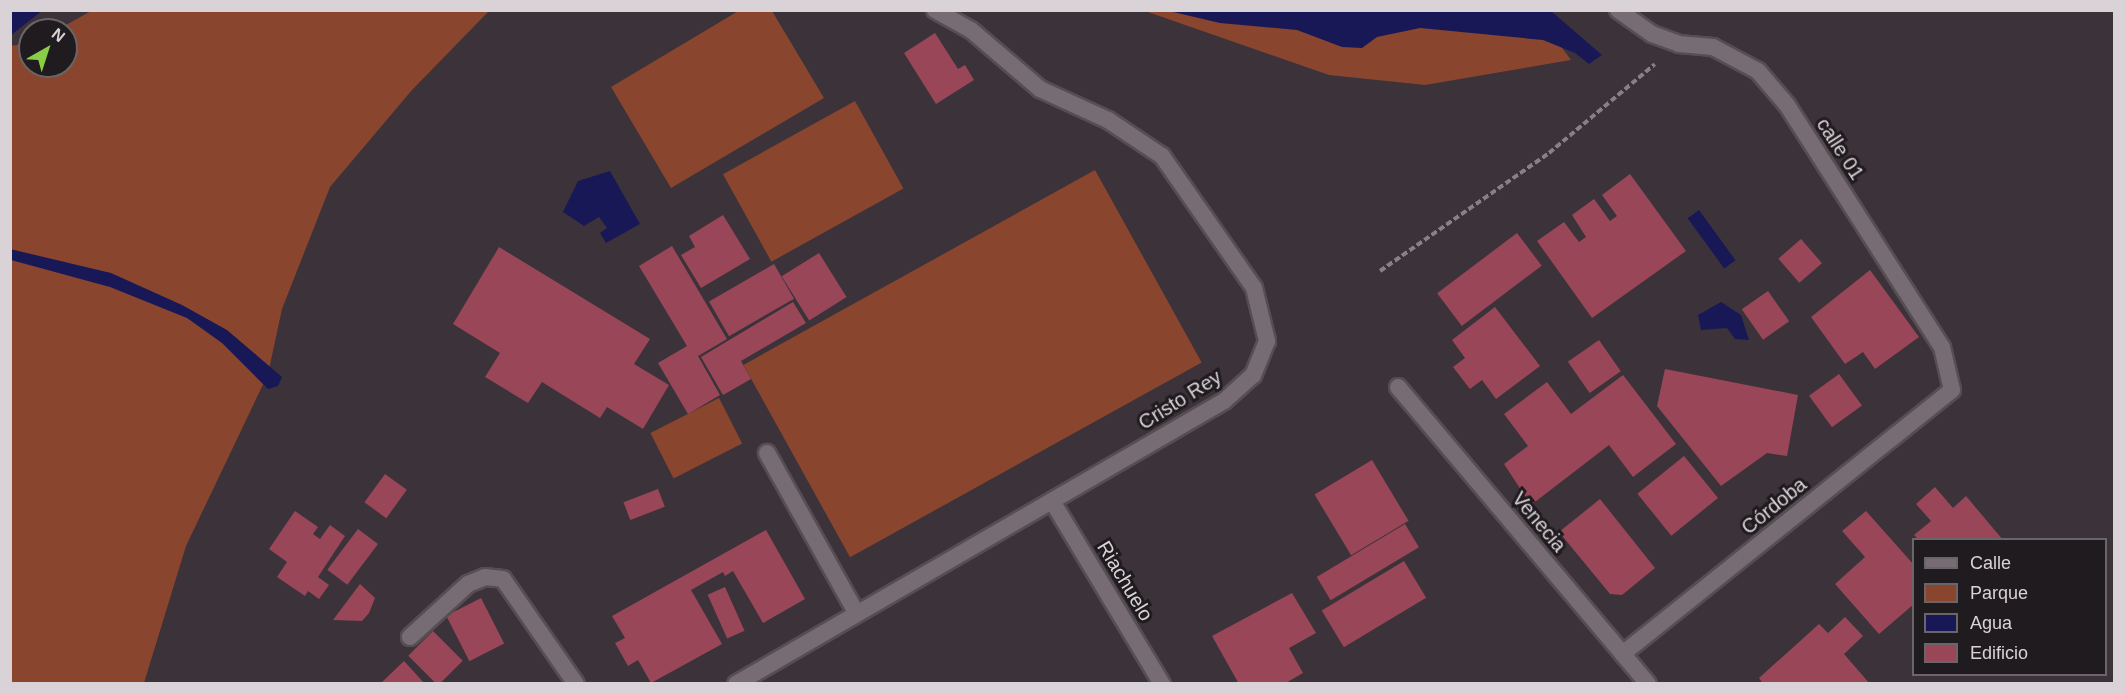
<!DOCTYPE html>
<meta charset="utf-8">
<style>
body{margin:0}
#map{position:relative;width:2125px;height:694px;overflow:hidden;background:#3c3239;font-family:Arial,sans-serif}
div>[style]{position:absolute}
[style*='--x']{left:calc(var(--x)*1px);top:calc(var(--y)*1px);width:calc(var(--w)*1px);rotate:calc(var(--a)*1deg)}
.green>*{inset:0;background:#89452e;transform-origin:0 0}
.water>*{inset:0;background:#191857;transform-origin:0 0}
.building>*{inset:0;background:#994758;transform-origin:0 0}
.path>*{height:4px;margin-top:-2px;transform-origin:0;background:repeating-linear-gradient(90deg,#888086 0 6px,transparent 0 9px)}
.roads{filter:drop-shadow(2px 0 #564e53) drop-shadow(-2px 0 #564e53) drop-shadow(0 2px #564e53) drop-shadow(0 -2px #564e53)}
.service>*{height:16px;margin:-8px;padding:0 8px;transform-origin:8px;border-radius:8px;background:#776c73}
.minor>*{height:16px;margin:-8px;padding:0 8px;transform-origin:8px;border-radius:8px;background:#776c73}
span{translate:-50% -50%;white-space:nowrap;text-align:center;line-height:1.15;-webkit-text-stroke:6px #201b1e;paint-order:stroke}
.street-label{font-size:20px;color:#d9d3d7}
.frame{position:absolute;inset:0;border:12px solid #d9d3d7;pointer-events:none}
.legend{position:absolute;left:1912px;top:538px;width:195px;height:138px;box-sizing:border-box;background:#201b1e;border:2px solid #6a6568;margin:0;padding:8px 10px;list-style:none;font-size:18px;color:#d9d3d7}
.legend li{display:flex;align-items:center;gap:12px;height:30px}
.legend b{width:30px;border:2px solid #6a6568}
.north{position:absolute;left:18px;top:18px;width:60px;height:60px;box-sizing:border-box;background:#201b1e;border:2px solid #6a6568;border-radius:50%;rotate:39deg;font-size:16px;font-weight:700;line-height:24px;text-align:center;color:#d9d3d7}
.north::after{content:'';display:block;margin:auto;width:21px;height:27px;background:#8ace47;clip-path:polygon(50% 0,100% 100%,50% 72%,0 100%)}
</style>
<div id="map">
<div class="green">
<i style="clip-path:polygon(740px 10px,772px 11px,824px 98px,671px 188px,611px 87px)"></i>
<i style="clip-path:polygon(91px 11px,489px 11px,412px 90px,330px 187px,282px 309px,268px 374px,186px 546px,144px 683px,11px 683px,10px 46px,30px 43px,30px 66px,66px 66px,66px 30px,57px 30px)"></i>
<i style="clip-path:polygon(1145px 11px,1535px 11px,1571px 60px,1425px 85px,1329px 75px)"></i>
<i style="left:855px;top:101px;width:100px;height:151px;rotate:61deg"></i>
<i style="left:1095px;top:170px;width:220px;height:402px;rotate:61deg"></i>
<i style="left:719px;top:398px;width:51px;height:77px;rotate:63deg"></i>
</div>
<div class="water">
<i style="clip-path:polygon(11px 10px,42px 10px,42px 11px,11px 35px)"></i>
<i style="clip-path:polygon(1334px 11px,1551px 11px,1602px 55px,1589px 64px,1575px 53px,1543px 40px,1420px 28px,1377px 37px,1362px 48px,1342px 47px,1297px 30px,1220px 23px,1169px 11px)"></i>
<i style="clip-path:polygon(610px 171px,640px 224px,606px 243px,600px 233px,607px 228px,599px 217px,584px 226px,563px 212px,578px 181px)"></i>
<i style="left:1699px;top:210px;width:62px;height:14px;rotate:54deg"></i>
<i style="clip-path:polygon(10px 249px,111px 273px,182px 305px,227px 330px,282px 377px,278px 386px,268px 389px,222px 343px,187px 318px,110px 287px,11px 260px)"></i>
<i style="clip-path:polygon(1721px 302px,1741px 315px,1749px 340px,1735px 339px,1727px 328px,1701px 330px,1698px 315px)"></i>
</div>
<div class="building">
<i style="clip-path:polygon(935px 33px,958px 69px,965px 65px,974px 80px,936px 104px,904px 53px)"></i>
<i style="clip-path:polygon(1630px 174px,1686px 251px,1592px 318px,1537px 241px,1564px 222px,1579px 242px,1586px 237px,1572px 215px,1594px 199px,1610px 221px,1617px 216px,1602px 195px)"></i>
<i style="clip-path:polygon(723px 215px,750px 259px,701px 288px,681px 255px,695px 247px,689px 236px)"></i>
<i style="left:1517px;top:233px;width:41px;height:100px;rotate:53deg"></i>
<i style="left:1801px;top:239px;width:32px;height:30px;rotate:49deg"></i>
<i style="clip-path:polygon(672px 246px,727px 339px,698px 356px,720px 395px,688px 414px,658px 363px,687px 346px,639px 266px)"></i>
<i style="clip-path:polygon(499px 247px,650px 339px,634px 364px,669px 385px,643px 429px,607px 407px,600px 418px,542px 382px,528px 403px,485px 377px,500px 353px,453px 324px)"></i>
<i style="left:819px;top:253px;width:52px;height:44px;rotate:58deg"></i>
<i style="left:774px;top:264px;width:40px;height:75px;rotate:60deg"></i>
<i style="clip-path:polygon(1870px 270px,1919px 337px,1875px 369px,1863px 352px,1845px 364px,1811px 317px)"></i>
<i style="left:1768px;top:291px;width:37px;height:32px;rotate:55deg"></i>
<i style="clip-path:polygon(793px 302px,806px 323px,741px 361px,751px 379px,723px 395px,701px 357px)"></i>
<i style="clip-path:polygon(1495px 307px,1540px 366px,1496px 399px,1482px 380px,1470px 389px,1453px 367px,1465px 358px,1452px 340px)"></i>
<i style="left:1599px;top:340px;width:38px;height:38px;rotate:55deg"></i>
<i style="clip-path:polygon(1665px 369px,1798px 395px,1787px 456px,1767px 453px,1721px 486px,1657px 406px)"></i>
<i style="left:1839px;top:374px;width:39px;height:37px;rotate:54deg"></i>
<i style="clip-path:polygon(1623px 375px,1676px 444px,1633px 477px,1609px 445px,1531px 505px,1504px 464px,1528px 446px,1504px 414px,1547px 382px,1571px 414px)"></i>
<i style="left:1684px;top:456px;width:54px;height:60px;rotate:51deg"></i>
<i style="left:1372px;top:460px;width:71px;height:67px;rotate:59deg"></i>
<i style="left:385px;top:474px;width:27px;height:35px;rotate:36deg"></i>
<i style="clip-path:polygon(1935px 487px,1953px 508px,1966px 496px,2003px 540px,1919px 540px,1914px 535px,1931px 521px,1916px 504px)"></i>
<i style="left:658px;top:489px;width:19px;height:37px;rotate:69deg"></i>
<i style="clip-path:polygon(1600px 499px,1655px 568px,1622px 595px,1610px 594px,1559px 532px)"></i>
<i style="clip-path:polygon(295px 511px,318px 527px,313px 534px,320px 539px,330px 525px,345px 536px,318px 577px,329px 585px,319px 599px,308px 591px,305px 596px,277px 577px,287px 562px,269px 549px)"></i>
<i style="clip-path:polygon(1866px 511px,1914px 565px,1914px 604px,1879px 634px,1835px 584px,1865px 557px,1842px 531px)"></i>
<i style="left:1405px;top:524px;width:27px;height:103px;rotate:59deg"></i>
<i style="left:358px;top:529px;width:25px;height:51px;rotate:37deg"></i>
<i style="clip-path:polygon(766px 530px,805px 599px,763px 623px,733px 571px,725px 576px,723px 572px,691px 590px,722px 644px,651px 683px,638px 660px,628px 666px,615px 643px,625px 638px,612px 616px)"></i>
<i style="left:1404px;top:561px;width:43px;height:96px;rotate:59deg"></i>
<i style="clip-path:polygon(360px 584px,375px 598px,369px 613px,362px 621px,333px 620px)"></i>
<i style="left:725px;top:587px;width:48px;height:19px;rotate:66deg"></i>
<i style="clip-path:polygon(1292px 593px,1316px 633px,1289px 648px,1303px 673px,1284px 684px,1239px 684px,1212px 636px)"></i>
<i style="left:481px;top:598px;width:51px;height:39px;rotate:63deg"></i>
<i style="clip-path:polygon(1845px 617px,1863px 636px,1844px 654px,1870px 684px,1763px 684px,1759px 678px,1819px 624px,1828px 633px)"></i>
<i style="left:433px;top:631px;width:42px;height:35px;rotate:45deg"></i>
<i style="clip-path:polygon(404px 661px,425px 684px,380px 684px)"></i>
</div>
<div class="path">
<i style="--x:1380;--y:271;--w:206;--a:-34.9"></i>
<i style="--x:1549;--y:153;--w:138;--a:-40"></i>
</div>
<div class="roads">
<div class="service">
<i style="--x:935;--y:10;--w:41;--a:29.1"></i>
<i style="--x:971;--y:30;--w:91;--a:40.5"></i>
<i style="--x:1040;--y:89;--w:75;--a:24.5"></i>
<i style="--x:1108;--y:120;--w:65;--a:33.7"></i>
<i style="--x:1162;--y:156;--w:161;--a:55.1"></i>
<i style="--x:1254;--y:288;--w:55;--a:76.2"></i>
<i style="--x:1267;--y:341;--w:37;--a:112"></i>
<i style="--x:1253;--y:375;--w:39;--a:138"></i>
</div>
<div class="minor">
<i style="--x:1618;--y:10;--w:42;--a:35.2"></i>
<i style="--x:1652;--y:34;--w:29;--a:20"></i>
<i style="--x:1679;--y:44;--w:34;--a:5"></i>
<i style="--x:1713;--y:47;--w:51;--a:28.1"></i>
<i style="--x:1758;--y:71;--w:45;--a:49.5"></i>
<i style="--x:1787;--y:105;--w:287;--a:57.4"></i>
<i style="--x:1942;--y:347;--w:44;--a:76.9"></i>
<i style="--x:1952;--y:390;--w:422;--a:141.3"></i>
<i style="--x:1398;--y:387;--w:388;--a:49.9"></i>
<i style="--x:767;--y:453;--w:184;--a:60.8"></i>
<i style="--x:1052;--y:501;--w:214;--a:59"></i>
<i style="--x:410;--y:637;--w:79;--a:-42.4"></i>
<i style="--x:468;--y:584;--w:18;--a:-22"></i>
<i style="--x:485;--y:577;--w:18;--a:6"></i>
<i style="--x:503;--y:579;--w:128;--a:55.2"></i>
<i style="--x:736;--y:684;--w:564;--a:-30.11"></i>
</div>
</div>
<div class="street-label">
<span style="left:1840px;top:149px;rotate:57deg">calle 01</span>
<span style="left:1180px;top:400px;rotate:-32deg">Cristo Rey</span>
<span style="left:1774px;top:506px;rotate:-39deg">Córdoba</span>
<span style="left:1539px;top:522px;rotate:50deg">Venecia</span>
<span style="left:1125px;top:581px;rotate:59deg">Riachuelo</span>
</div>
<div class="frame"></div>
<ul class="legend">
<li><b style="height:8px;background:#776c73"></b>Calle</li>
<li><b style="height:16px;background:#89452e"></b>Parque</li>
<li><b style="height:16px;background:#191857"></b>Agua</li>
<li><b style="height:16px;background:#994758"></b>Edificio</li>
</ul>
<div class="north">N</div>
</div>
